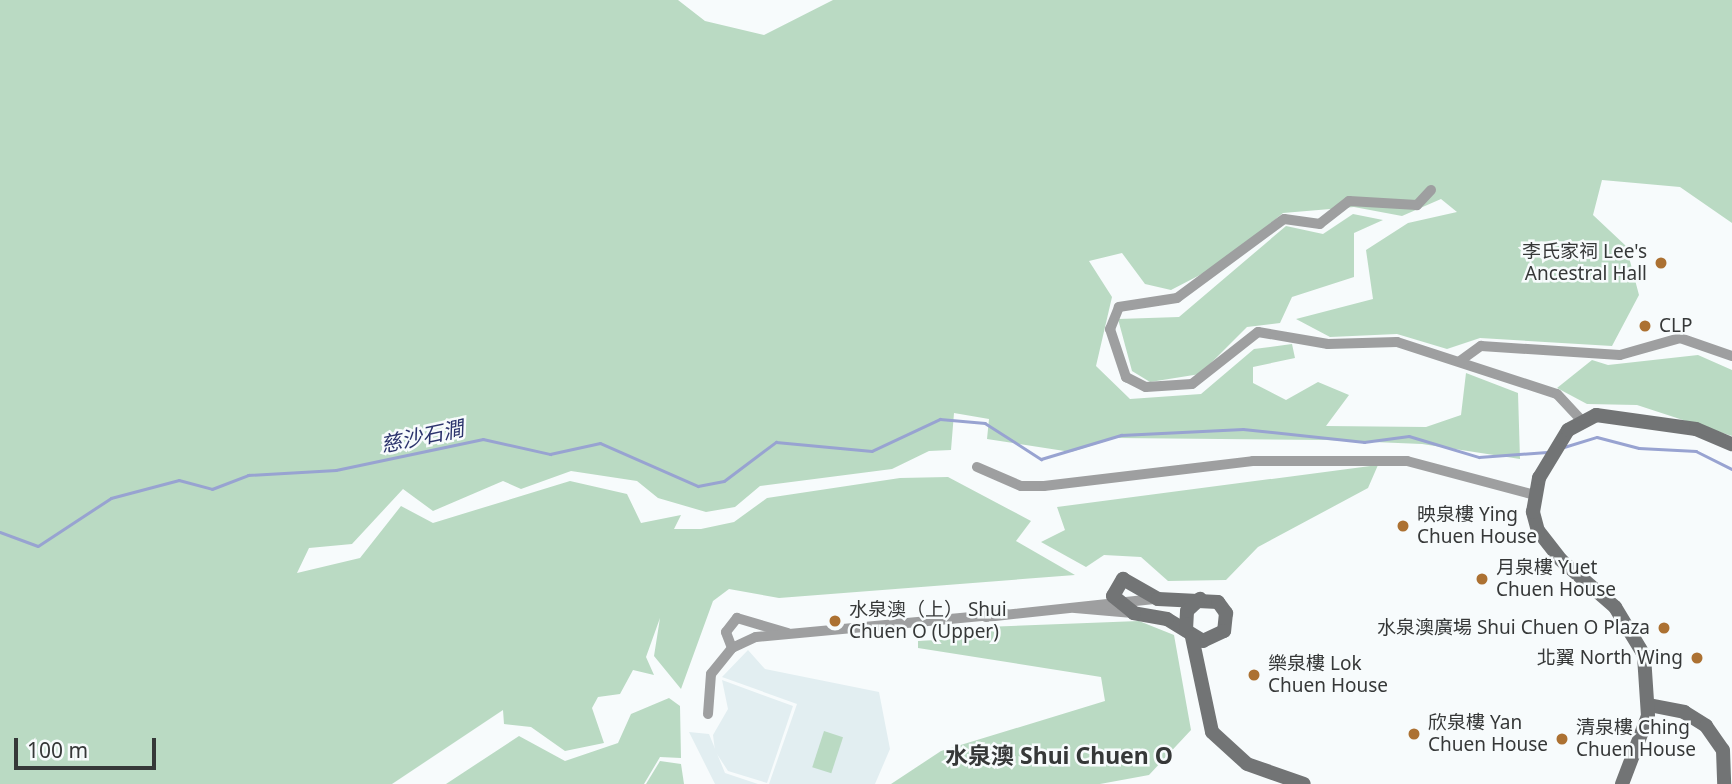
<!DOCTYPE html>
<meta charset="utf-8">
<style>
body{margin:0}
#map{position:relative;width:1732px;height:784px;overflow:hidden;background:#f7fbfc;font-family:"Noto Sans","Noto Sans TC",sans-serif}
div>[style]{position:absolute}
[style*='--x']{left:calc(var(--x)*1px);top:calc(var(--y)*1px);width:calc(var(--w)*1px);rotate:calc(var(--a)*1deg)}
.built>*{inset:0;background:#e2eef1}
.green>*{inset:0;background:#badac3;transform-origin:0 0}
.stream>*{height:2.5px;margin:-1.25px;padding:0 1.25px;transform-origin:1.25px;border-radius:1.25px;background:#98a3d1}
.street>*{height:10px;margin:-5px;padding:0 5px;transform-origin:5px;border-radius:5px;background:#9e9fa0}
.secondary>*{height:14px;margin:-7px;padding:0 7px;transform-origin:7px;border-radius:7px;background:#727475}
.dots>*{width:19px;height:19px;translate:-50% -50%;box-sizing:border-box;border:4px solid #f7fbfc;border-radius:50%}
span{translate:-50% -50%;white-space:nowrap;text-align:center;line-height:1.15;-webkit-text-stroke:5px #f7fbfc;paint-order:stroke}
.poi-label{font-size:19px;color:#363838}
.right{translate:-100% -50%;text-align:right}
.left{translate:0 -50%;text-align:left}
.water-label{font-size:21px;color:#2c346d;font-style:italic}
.quarter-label{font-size:23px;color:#363838;font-weight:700}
.scale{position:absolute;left:14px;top:738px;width:142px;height:32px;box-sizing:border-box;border:4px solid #363838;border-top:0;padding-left:9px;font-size:21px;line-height:24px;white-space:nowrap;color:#363838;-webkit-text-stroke:5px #f7fbfc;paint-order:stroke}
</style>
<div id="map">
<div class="built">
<i style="clip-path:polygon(748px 650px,765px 669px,879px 692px,890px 749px,875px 784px,769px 784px,797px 704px,722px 677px)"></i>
<i style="clip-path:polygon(722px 680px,793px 706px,767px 783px,728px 771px,715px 751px,713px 735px,728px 709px)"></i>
<i style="clip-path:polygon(689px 732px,709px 734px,725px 773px,758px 784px,715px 784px)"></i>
</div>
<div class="green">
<i style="clip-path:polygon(0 0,678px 0,705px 21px,764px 35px,833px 0,1732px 0,1732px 223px,1680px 187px,1602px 180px,1593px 215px,1626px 246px,1639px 295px,1612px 346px,1480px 338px,1447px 349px,1397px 334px,1330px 337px,1296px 319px,1373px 299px,1366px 250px,1408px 223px,1457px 212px,1441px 199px,1402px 216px,1354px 207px,1283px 213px,1223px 263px,1171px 290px,1145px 284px,1122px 253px,1089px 261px,1112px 297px,1096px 366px,1130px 399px,1201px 394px,1254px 349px,1292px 344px,1295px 358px,1253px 367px,1253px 383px,1286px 400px,1318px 382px,1349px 395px,1326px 426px,1426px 427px,1461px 415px,1466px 373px,1518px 393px,1520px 459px,1422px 444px,1326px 440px,1116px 438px,1071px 452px,987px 439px,989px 419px,954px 413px,951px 450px,929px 451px,892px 469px,760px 486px,735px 507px,706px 512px,658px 498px,637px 481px,571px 471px,521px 489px,503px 481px,433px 511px,403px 489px,352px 544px,309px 548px,297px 573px,360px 558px,401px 506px,433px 523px,570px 481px,627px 494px,641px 523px,681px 515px,674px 529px,701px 529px,734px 522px,767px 498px,900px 478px,948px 477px,1031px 521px,1016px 541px,1075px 575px,779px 598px,729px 589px,713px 601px,681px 689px,654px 656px,660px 618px,646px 657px,654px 675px,633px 670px,620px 694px,598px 697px,592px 708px,604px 743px,565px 751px,531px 727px,504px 724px,503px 710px,392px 784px,0 784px)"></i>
<i style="clip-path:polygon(1353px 214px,1383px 220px,1354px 233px,1354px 277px,1292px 297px,1280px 323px,1247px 327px,1200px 374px,1150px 382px,1132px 371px,1118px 319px,1179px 317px,1286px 226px,1323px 234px)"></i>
<i style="clip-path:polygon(1698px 355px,1732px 370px,1732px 436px,1637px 405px,1587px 404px,1557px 388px,1592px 360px,1608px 365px)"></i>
<i style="clip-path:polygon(1378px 465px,1368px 488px,1258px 547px,1226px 580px,1168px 581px,1141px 557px,1104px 555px,1086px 567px,1041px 542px,1065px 530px,1057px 507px)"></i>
<i style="clip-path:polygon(1139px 621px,1174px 635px,1191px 730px,1149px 775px,1100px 784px,891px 784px,941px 751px,1105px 701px,1101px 677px,918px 648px,918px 641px,954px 639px,984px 627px)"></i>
<i style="clip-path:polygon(669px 698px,680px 706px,681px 758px,660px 757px,644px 784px,446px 784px,519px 736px,565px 761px,618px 743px,631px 714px)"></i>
<i style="left:824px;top:731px;width:20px;height:38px;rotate:18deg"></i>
<i style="clip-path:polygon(660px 761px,681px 764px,684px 784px,646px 784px)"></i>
</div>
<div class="stream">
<i style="--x:1564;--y:447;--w:34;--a:-17"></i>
<i style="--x:1597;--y:437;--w:43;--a:14.7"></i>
<i style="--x:1639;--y:448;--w:57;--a:3"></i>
<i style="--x:1696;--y:451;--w:40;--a:26.6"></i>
<i style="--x:0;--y:532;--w:40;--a:20.2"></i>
<i style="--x:38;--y:546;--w:87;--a:-33.3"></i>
<i style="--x:111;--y:498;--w:70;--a:-14.8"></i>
<i style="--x:179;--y:480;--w:34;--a:15"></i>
<i style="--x:212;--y:489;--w:39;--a:-21"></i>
<i style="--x:248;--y:475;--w:88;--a:-3.3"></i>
<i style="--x:336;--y:470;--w:150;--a:-11.9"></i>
<i style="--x:483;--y:439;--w:69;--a:12.6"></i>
<i style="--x:550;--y:454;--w:51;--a:-12.4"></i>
<i style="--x:600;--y:443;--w:107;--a:23.7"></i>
<i style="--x:698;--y:486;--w:26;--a:-11"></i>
<i style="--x:724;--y:481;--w:65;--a:-36.9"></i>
<i style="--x:776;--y:442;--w:96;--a:5.4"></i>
<i style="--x:872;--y:451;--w:75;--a:-25.2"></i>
<i style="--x:940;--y:419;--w:45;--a:5.1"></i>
<i style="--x:985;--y:423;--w:67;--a:32.7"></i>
<i style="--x:1041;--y:459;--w:84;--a:-16.7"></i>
<i style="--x:1121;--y:435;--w:122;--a:-2.8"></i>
<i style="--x:1243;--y:429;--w:122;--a:6.1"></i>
<i style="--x:1364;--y:442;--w:45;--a:-7.6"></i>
<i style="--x:1409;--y:436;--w:73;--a:16.7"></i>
<i style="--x:1479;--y:457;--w:68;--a:-4.2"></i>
</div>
<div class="street">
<i style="--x:1431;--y:190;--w:21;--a:133"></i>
<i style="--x:1417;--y:205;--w:68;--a:-176.6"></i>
<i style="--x:1349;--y:201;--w:37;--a:142"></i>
<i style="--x:1320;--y:224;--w:36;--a:-172"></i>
<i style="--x:1284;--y:219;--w:133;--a:143.6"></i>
<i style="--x:1177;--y:298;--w:59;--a:171.2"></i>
<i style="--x:1119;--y:307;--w:24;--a:112"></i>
<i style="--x:1110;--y:329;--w:51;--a:71.6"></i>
<i style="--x:1126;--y:377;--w:22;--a:27"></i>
<i style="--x:1146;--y:387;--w:46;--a:-3.7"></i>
<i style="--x:1192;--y:384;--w:84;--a:-38.2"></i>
<i style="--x:1258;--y:332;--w:71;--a:9.7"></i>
<i style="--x:1328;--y:344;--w:69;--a:-1.7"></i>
<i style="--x:1397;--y:342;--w:168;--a:18"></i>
<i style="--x:1557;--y:394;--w:35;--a:47"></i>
<i style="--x:1460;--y:361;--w:26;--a:-36"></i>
<i style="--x:1481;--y:346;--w:139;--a:3.7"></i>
<i style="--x:1620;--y:355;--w:62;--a:-15.8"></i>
<i style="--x:1680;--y:338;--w:55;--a:19.1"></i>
<i style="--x:977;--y:467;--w:48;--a:23.4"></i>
<i style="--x:1021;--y:486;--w:23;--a:0"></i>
<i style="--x:1044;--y:486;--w:210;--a:-6.8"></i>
<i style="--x:1253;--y:461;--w:154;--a:0"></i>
<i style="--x:1407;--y:461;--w:132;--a:14.9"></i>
<i style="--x:1075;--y:608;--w:58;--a:4.9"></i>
<i style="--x:986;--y:617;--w:169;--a:-6.1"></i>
<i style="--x:732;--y:648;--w:17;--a:-111"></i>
<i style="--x:726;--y:632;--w:18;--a:-52"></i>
<i style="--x:737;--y:618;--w:53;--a:16.4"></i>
<i style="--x:708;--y:714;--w:40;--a:-85.7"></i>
<i style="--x:711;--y:674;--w:33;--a:-51"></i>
<i style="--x:732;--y:648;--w:26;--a:-25"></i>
<i style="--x:756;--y:637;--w:251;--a:-5.3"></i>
</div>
<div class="secondary">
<i style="--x:1123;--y:579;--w:40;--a:29.7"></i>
<i style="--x:1158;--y:599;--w:60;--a:2.9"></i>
<i style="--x:1218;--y:602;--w:14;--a:54"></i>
<i style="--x:1226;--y:613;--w:18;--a:96"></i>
<i style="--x:1224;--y:631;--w:23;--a:155"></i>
<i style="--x:1203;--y:641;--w:42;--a:-148.6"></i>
<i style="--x:1167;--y:619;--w:34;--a:-170"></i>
<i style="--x:1134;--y:613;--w:27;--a:-141"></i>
<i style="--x:1113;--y:596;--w:20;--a:-60"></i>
<i style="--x:1186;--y:630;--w:19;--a:-87"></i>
<i style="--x:1187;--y:611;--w:18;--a:-43"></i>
<i style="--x:1192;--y:637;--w:97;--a:78.1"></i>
<i style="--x:1212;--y:732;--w:47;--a:42.4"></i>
<i style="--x:1247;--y:764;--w:60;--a:19.3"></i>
<i style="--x:1649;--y:705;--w:36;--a:11"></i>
<i style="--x:1684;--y:712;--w:26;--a:32"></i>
<i style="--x:1706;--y:726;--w:29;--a:55"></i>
<i style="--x:1723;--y:750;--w:34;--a:88"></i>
<i style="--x:1622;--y:784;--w:73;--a:-69.1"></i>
<i style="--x:1648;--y:716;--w:61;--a:-93.8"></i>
<i style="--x:1644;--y:655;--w:56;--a:-121.1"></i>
<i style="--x:1615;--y:607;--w:72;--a:-139"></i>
<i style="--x:1561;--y:560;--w:37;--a:-128"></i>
<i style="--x:1538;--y:531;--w:20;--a:-105"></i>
<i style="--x:1533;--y:512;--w:35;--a:-80"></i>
<i style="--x:1539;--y:478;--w:56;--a:-58.9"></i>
<i style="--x:1568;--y:430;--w:32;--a:-28"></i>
<i style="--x:1596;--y:415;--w:101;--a:8"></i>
<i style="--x:1696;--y:429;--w:39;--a:23"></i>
</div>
<div class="dots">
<i style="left:1661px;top:263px;background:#ac7132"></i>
<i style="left:1645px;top:326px;background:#ac7132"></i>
<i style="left:1403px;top:526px;background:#ac7132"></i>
<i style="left:1482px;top:579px;background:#ac7132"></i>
<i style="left:835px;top:621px;background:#ac7132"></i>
<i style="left:1664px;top:628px;background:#ac7132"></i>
<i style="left:1697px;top:658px;background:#ac7132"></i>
<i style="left:1254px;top:675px;background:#ac7132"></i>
<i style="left:1414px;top:734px;background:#ac7132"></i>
<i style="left:1562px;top:739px;background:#ac7132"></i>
</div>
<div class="poi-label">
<span class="right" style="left:1647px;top:263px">李氏家祠 Lee's<br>Ancestral Hall</span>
<span class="left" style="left:1659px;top:326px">CLP</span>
<span class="left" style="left:1417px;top:526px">映泉樓 Ying<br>Chuen House</span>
<span class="left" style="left:1496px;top:579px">月泉樓 Yuet<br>Chuen House</span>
<span class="left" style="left:849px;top:621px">水泉澳（上） Shui<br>Chuen O (Upper)</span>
<span class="right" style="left:1650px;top:628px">水泉澳廣場 Shui Chuen O Plaza</span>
<span class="right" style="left:1683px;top:658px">北翼 North Wing</span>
<span class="left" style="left:1268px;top:675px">樂泉樓 Lok<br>Chuen House</span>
<span class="left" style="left:1428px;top:734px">欣泉樓 Yan<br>Chuen House</span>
<span class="left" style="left:1576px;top:739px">清泉樓 Ching<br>Chuen House</span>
</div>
<div class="water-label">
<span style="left:422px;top:436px;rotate:-12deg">慈沙石澗</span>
</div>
<div class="quarter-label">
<span style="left:1059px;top:755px">水泉澳 Shui Chuen O</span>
</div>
<div class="scale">100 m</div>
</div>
